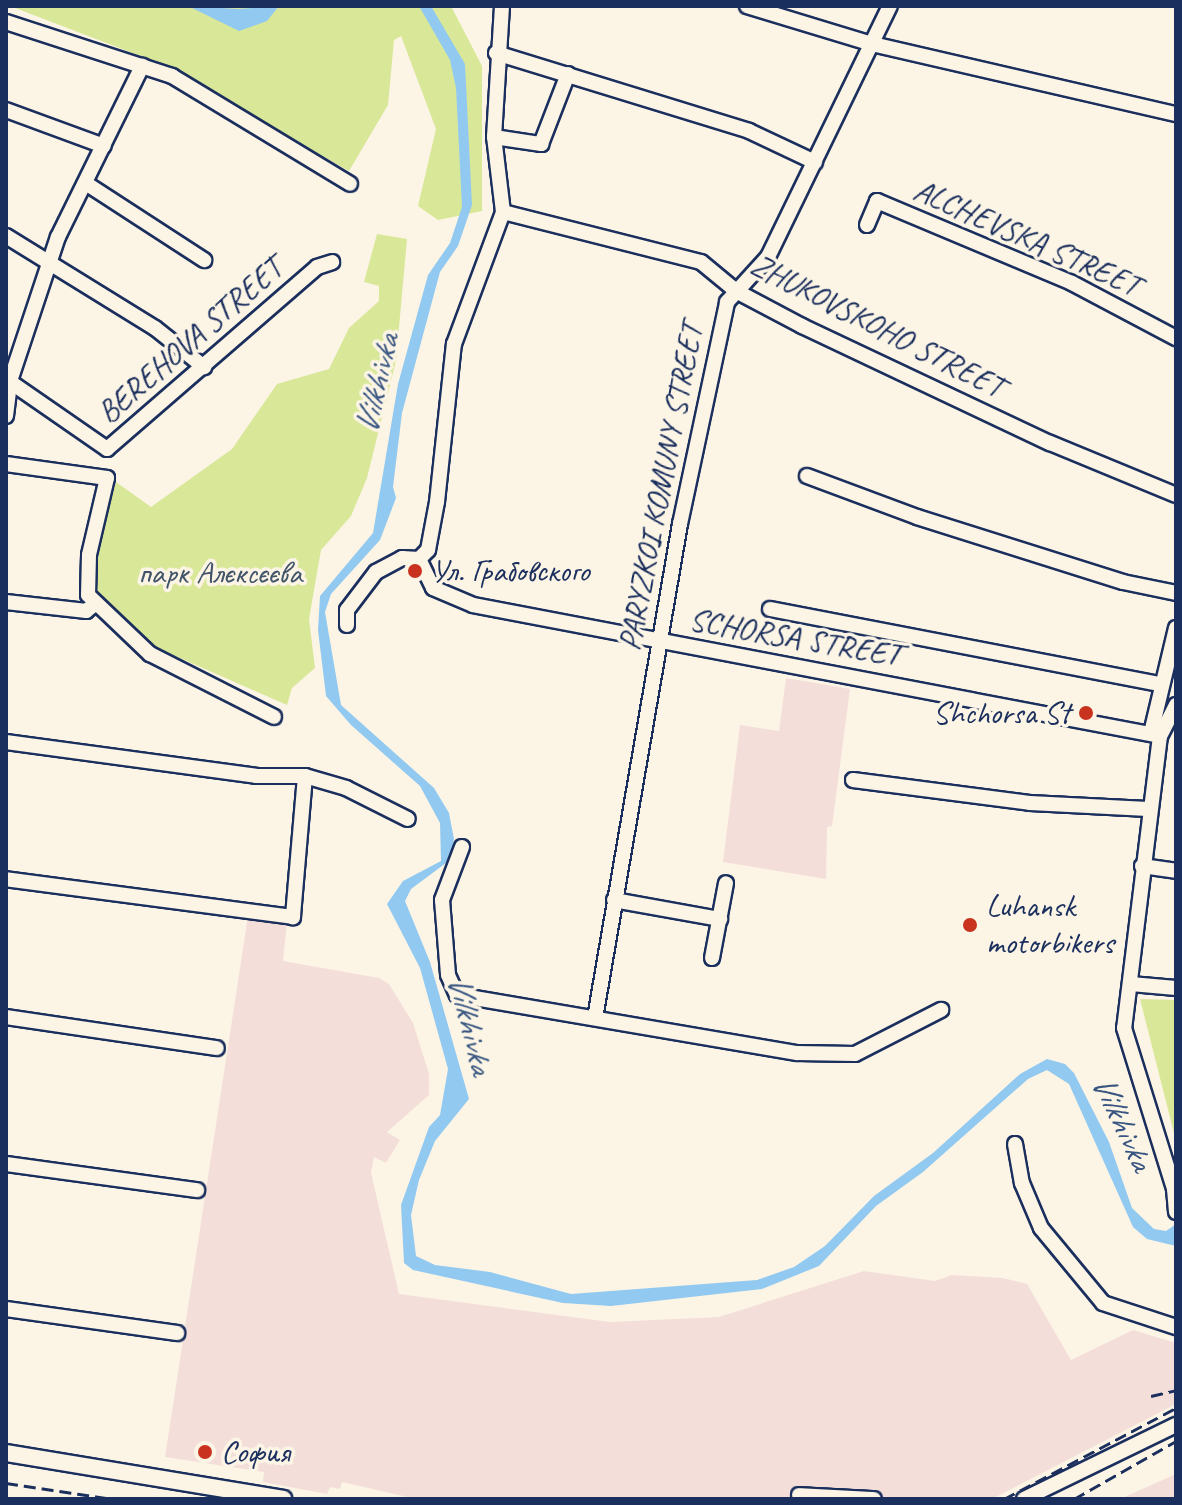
<!DOCTYPE html>
<meta charset="utf-8">
<style>
body{margin:0}
#map{position:relative;width:1182px;height:1505px;overflow:hidden;background:#fcf5e5;font-family:Caveat,sans-serif}
div>[style]{position:absolute}
[style*='--x']{left:calc(var(--x)*1px);top:calc(var(--y)*1px);width:calc(var(--w)*1px);rotate:calc(var(--a)*1deg)}
.built>*{inset:0;background:#f4deda}
.green>*{inset:0;background:#d9e799}
.water>*{inset:0;background:#92c9f0}
.roads{filter:drop-shadow(2px 0 #1b2f5e) drop-shadow(-2px 0 #1b2f5e) drop-shadow(0 2px #1b2f5e) drop-shadow(0 -2px #1b2f5e)}
.minor>*{height:14px;margin:-7px;padding:0 7px;transform-origin:7px;border-radius:7px;background:#fcf5e5}
.major>*{height:16px;margin:-8px;padding:0 8px;transform-origin:8px;border-radius:8px;background:#fcf5e5}
.rail>*{height:3px;margin-top:-1.5px;transform-origin:0;background:repeating-linear-gradient(90deg,#1b2f5e 0 12px,transparent 0 18px)}
.dots>*{width:22px;height:22px;translate:-50% -50%;box-sizing:border-box;border:4px solid #fcf5e5;border-radius:50%}
span{translate:-50% -50%;white-space:nowrap;text-align:center;line-height:1.15;-webkit-text-stroke:7px #fcf5e5;paint-order:stroke}
.street-label{font-size:32px;color:#1b2f5e}
.poi-label{font-size:32px;color:#1b2f5e}
.left{translate:0 -50%;text-align:left}
.right{translate:-100% -50%;text-align:right}
.park-label{font-size:32px;color:#41546a}
.water-label{font-size:34px;color:#395682;font-style:italic}
.frame{position:absolute;inset:0;border:8px solid #1b2f5e;pointer-events:none}
</style>
<div id="map">
<div class="built">
<i style="clip-path:polygon(786px 678px,850px 689px,832px 826px,827px 827px,826px 879px,723px 862px,740px 725px,779px 731px)"></i>
<i style="clip-path:polygon(248px 916px,287px 922px,283px 961px,379px 978px,389px 984px,413px 1023px,429px 1074px,429px 1095px,387px 1132px,400px 1140px,386px 1163px,374px 1157px,371px 1173px,399px 1294px,610px 1322px,719px 1317px,864px 1271px,935px 1281px,952px 1275px,1003px 1278px,1027px 1284px,1071px 1360px,1133px 1330px,1176px 1343px,1176px 1404px,992px 1499px,416px 1499px,342px 1482px,340px 1489px,330px 1487px,327px 1494px,263px 1482px,264px 1472px,165px 1457px)"></i>
<i style="clip-path:polygon(1176px 1474px,1176px 1499px,1120px 1499px)"></i>
</div>
<div class="green">
<i style="clip-path:polygon(10px 6px,451px 6px,482px 66px,482px 211px,438px 220px,418px 206px,436px 129px,401px 36px,394px 40px,388px 105px,349px 171px,156px 62px)"></i>
<i style="clip-path:polygon(377px 234px,407px 239px,396px 361px,367px 478px,351px 516px,321px 550px,309px 619px,315px 668px,292px 688px,287px 705px,155px 647px,94px 593px,96px 555px,116px 482px,151px 507px,232px 449px,277px 384px,329px 369px,349px 328px,379px 301px,379px 286px,364px 282px)"></i>
<i style="clip-path:polygon(1140px 999px,1176px 1000px,1176px 1141px)"></i>
</div>
<div class="water">
<i style="clip-path:polygon(188px 6px,238px 9px,279px 6px,267px 21px,239px 31px)"></i>
<i style="clip-path:polygon(419px 6px,431px 6px,465px 64px,472px 205px,458px 246px,440px 272px,402px 413px,393px 487px,396px 498px,380px 540px,331px 594px,325px 612px,341px 705px,434px 788px,449px 813px,454px 839px,450px 860px,411px 889px,405px 901px,430px 962px,469px 1099px,435px 1141px,419px 1180px,411px 1215px,416px 1256px,435px 1265px,490px 1272px,571px 1294px,757px 1280px,794px 1267px,825px 1246px,874px 1196px,933px 1153px,1020px 1074px,1047px 1059px,1065px 1064px,1074px 1073px,1109px 1142px,1132px 1208px,1154px 1229px,1166px 1231px,1176px 1224px,1176px 1246px,1147px 1239px,1133px 1227px,1069px 1084px,1047px 1070px,1028px 1079px,923px 1172px,876px 1206px,819px 1266px,762px 1289px,611px 1306px,563px 1303px,413px 1270px,404px 1263px,401px 1205px,429px 1127px,440px 1115px,448px 1069px,420px 968px,387px 904px,403px 881px,441px 861px,440px 823px,420px 786px,351px 725px,326px 696px,318px 630px,320px 596px,373px 533px,398px 384px,428px 275px,450px 243px,462px 207px,456px 88px,450px 60px)"></i>
</div>
<div class="roads">
<div class="minor">
<i style="--x:747;--y:6;--w:131;--a:16.9"></i>
<i style="--x:872;--y:44;--w:312;--a:13"></i>
<i style="--x:6;--y:22;--w:175;--a:18"></i>
<i style="--x:172;--y:76;--w:208;--a:31.2"></i>
<i style="--x:496;--y:53;--w:265;--a:17.1"></i>
<i style="--x:749;--y:131;--w:73;--a:25.2"></i>
<i style="--x:6;--y:110;--w:104;--a:20.2"></i>
<i style="--x:494;--y:137;--w:48;--a:8.5"></i>
<i style="--x:541;--y:144;--w:75;--a:-68.9"></i>
<i style="--x:87;--y:184;--w:140;--a:33"></i>
<i style="--x:503;--y:212;--w:204;--a:14.2"></i>
<i style="--x:701;--y:262;--w:45;--a:39.6"></i>
<i style="--x:736;--y:291;--w:75;--a:27.9"></i>
<i style="--x:802;--y:326;--w:274;--a:25.3"></i>
<i style="--x:1050;--y:443;--w:136;--a:22.4"></i>
<i style="--x:867;--y:225;--w:26;--a:-67"></i>
<i style="--x:877;--y:201;--w:212;--a:22.8"></i>
<i style="--x:1072;--y:283;--w:118;--a:27.9"></i>
<i style="--x:6;--y:236;--w:175;--a:31.7"></i>
<i style="--x:155;--y:328;--w:63;--a:38.5"></i>
<i style="--x:6;--y:379;--w:123;--a:34.7"></i>
<i style="--x:107;--y:449;--w:278;--a:-40.9"></i>
<i style="--x:317;--y:267;--w:16;--a:-18"></i>
<i style="--x:6;--y:416;--w:35;--a:-83"></i>
<i style="--x:10;--y:381;--w:152;--a:-71.6"></i>
<i style="--x:58;--y:237;--w:191;--a:-63.8"></i>
<i style="--x:6;--y:464;--w:102;--a:7.9"></i>
<i style="--x:107;--y:478;--w:79;--a:103.2"></i>
<i style="--x:89;--y:555;--w:40;--a:91.4"></i>
<i style="--x:88;--y:595;--w:86;--a:43.6"></i>
<i style="--x:150;--y:654;--w:139;--a:26.9"></i>
<i style="--x:807;--y:476;--w:117;--a:20.4"></i>
<i style="--x:917;--y:517;--w:216;--a:17.5"></i>
<i style="--x:1123;--y:582;--w:54;--a:11.7"></i>
<i style="--x:419;--y:559;--w:13;--a:-45"></i>
<i style="--x:428;--y:550;--w:49;--a:-79.4"></i>
<i style="--x:437;--y:502;--w:159;--a:-83.9"></i>
<i style="--x:454;--y:344;--w:141;--a:-69.6"></i>
<i style="--x:503;--y:212;--w:76;--a:-96.8"></i>
<i style="--x:494;--y:137;--w:131;--a:-86.5"></i>
<i style="--x:6;--y:602;--w:81;--a:6.4"></i>
<i style="--x:86;--y:611;--w:11;--a:-38"></i>
<i style="--x:770;--y:609;--w:398;--a:10.9"></i>
<i style="--x:347;--y:625;--w:15;--a:-90"></i>
<i style="--x:347;--y:610;--w:48;--a:-52.7"></i>
<i style="--x:376;--y:572;--w:30;--a:-28"></i>
<i style="--x:402;--y:558;--w:17;--a:3"></i>
<i style="--x:419;--y:559;--w:32;--a:64"></i>
<i style="--x:433;--y:588;--w:43;--a:23"></i>
<i style="--x:473;--y:605;--w:699;--a:10.8"></i>
<i style="--x:1176;--y:705;--w:35;--a:117"></i>
<i style="--x:1160;--y:736;--w:294;--a:97"></i>
<i style="--x:1124;--y:1028;--w:169;--a:72.7"></i>
<i style="--x:1174;--y:1189;--w:23;--a:85"></i>
<i style="--x:1151;--y:733;--w:108;--a:-76.6"></i>
<i style="--x:6;--y:742;--w:252;--a:7.7"></i>
<i style="--x:256;--y:776;--w:49;--a:0"></i>
<i style="--x:305;--y:776;--w:142;--a:94.9"></i>
<i style="--x:293;--y:917;--w:290;--a:-172.5"></i>
<i style="--x:305;--y:776;--w:43;--a:16.3"></i>
<i style="--x:346;--y:788;--w:69;--a:26.6"></i>
<i style="--x:853;--y:780;--w:178;--a:7.4"></i>
<i style="--x:1030;--y:803;--w:118;--a:2.9"></i>
<i style="--x:462;--y:847;--w:57;--a:110.7"></i>
<i style="--x:442;--y:900;--w:75;--a:85.4"></i>
<i style="--x:448;--y:975;--w:22;--a:66"></i>
<i style="--x:457;--y:995;--w:345;--a:9.7"></i>
<i style="--x:797;--y:1053;--w:58;--a:1"></i>
<i style="--x:855;--y:1054;--w:97;--a:-27.1"></i>
<i style="--x:1142;--y:866;--w:34;--a:8"></i>
<i style="--x:614;--y:900;--w:108;--a:10.2"></i>
<i style="--x:712;--y:958;--w:76;--a:-79.4"></i>
<i style="--x:1131;--y:984;--w:45;--a:5.1"></i>
<i style="--x:6;--y:1017;--w:213;--a:8.4"></i>
<i style="--x:595;--y:1018;--w:501;--a:-80.24"></i>
<i style="--x:680;--y:524;--w:227;--a:-78"></i>
<i style="--x:727;--y:302;--w:61;--a:-47.7"></i>
<i style="--x:768;--y:257;--w:279;--a:-64.1"></i>
<i style="--x:1015;--y:1144;--w:40;--a:80"></i>
<i style="--x:1022;--y:1183;--w:49;--a:67.1"></i>
<i style="--x:1041;--y:1228;--w:97;--a:50.4"></i>
<i style="--x:1103;--y:1303;--w:77;--a:18.2"></i>
<i style="--x:6;--y:1164;--w:193;--a:7.8"></i>
<i style="--x:6;--y:1309;--w:173;--a:8"></i>
<i style="--x:799;--y:1495;--w:75;--a:3.1"></i>
<i style="--x:1024;--y:1499;--w:169;--a:-26"></i>
</div>
<div class="major">
<i style="--x:6;--y:1453;--w:281;--a:9.4"></i>
</div>
</div>
<div class="rail">
<i style="--x:1151;--y:1396;--w:26;--a:-13"></i>
<i style="--x:6;--y:1483;--w:108;--a:8.5"></i>
<i style="--x:1004;--y:1499;--w:195;--a:-27.9"></i>
<i style="--x:1074;--y:1499;--w:117;--a:-29.6"></i>
</div>
<div class="dots">
<i style="left:415px;top:571px;background:#c8321e"></i>
<i style="left:1086px;top:713px;background:#c8321e"></i>
<i style="left:970px;top:925px;background:#c8321e"></i>
<i style="left:205px;top:1452px;background:#c8321e"></i>
</div>
<div class="street-label">
<span style="left:1027px;top:238px;rotate:24deg">ALCHEVSKA STREET</span>
<span style="left:877px;top:326px;rotate:27deg">ZHUKOVSKOHO STREET</span>
<span style="left:190px;top:341px;rotate:-41deg">BEREHOVA STREET</span>
<span style="left:661px;top:487px;rotate:-79deg">PARYZKOI KOMUNY STREET</span>
<span style="left:795px;top:638px;rotate:10deg">SCHORSA STREET</span>
</div>
<div class="poi-label">
<span class="left" style="left:431px;top:571px">Ул. Грабовского</span>
<span class="right" style="left:1070px;top:713px">Shchorsa St</span>
<span class="left" style="left:986px;top:925px">Luhansk<br>motorbikers</span>
<span class="left" style="left:221px;top:1452px">София</span>
</div>
<div class="park-label">
<span style="left:220px;top:573px">парк Алєксєєва</span>
</div>
<div class="water-label">
<span style="left:376px;top:384px;rotate:-77deg">Vilkhivka</span>
<span style="left:471px;top:1024px;rotate:76deg">Vilkhivka</span>
<span style="left:1123px;top:1122px;rotate:65deg">Vilkhivka</span>
</div>
<div class="frame"></div>
</div>
